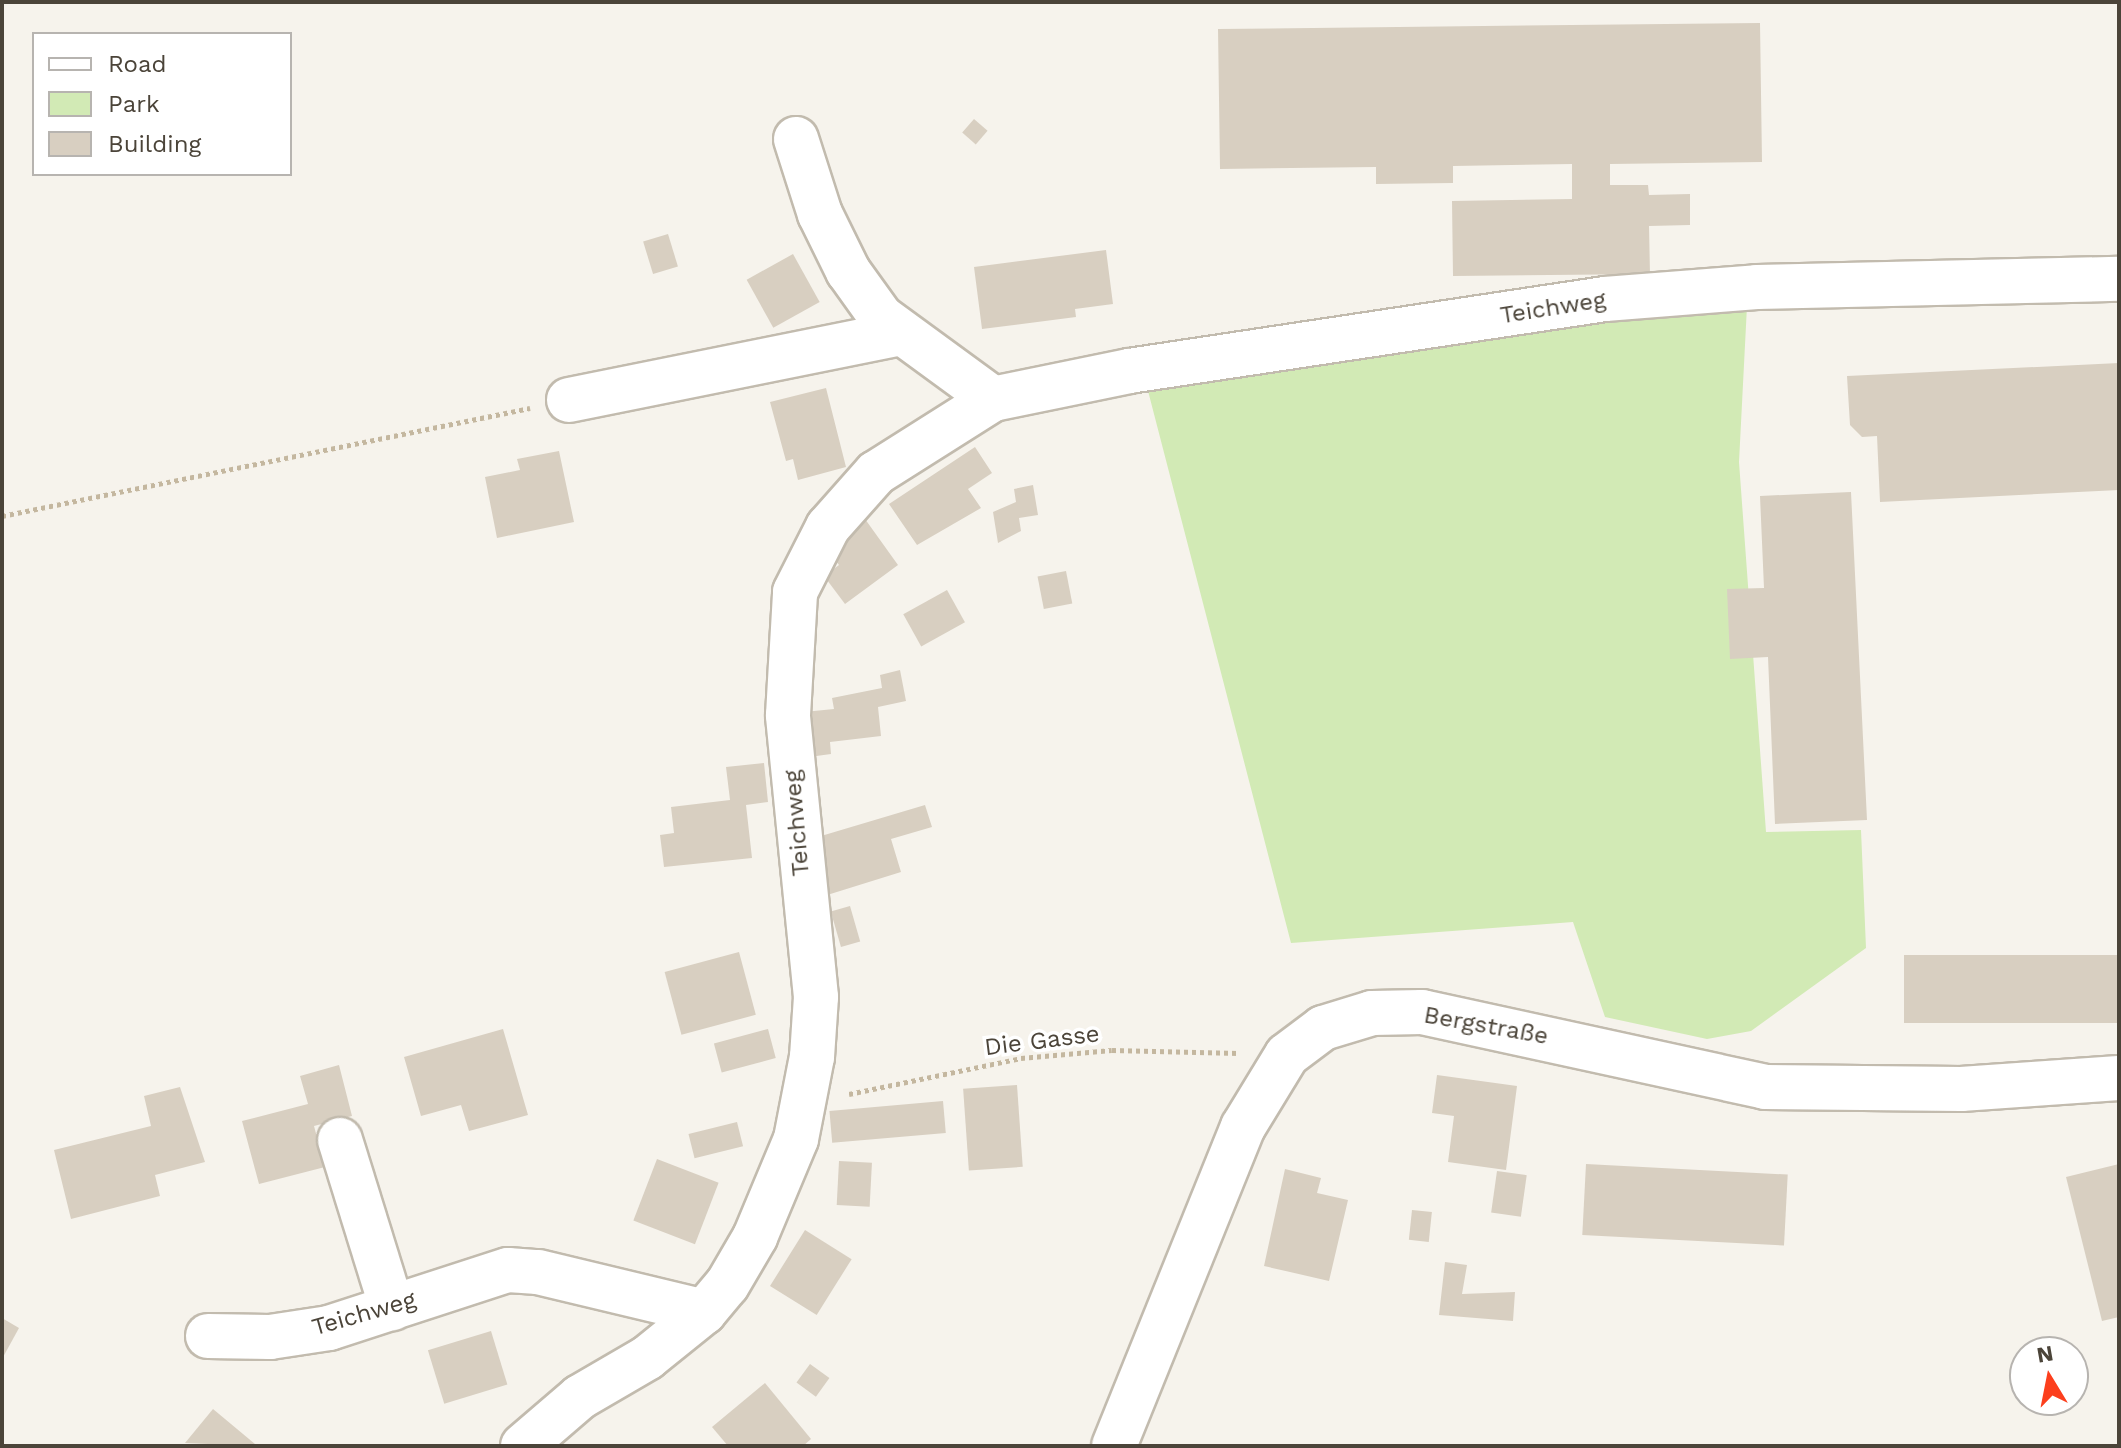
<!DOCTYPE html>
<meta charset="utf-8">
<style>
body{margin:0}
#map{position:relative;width:2121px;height:1448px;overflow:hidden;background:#f6f3ec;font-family:"Work Sans",sans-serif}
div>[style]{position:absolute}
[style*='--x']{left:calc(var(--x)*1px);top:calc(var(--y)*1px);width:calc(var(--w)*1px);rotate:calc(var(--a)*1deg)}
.green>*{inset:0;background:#d2eab5}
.building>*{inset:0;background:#d8cfc1;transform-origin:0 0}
.path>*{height:5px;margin-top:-2.5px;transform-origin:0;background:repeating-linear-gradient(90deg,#c4b79f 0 4px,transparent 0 8px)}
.roads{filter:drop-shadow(2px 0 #c2bbae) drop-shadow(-2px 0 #c2bbae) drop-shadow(0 2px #c2bbae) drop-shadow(0 -2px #c2bbae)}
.minor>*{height:44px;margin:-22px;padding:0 22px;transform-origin:22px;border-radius:22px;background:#fff}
span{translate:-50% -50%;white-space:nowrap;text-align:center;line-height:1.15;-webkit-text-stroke:7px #fff;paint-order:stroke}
.street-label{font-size:24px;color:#4b4439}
.frame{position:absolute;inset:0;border:4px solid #4b4439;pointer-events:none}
.legend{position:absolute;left:32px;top:32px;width:260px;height:144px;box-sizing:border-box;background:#fff;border:2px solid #b7b4b0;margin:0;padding:10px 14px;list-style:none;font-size:24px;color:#4b4439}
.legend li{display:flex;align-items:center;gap:16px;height:40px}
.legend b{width:40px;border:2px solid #b7b4b0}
.north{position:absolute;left:2009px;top:1336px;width:80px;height:80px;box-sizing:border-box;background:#fff;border:2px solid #b7b4b0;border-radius:50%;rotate:350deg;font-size:22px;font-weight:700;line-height:32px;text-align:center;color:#4b4439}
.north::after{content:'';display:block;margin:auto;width:28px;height:36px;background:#fc3f1d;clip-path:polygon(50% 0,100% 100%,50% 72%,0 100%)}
</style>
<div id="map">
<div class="green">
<i style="clip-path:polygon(1747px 306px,1739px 462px,1766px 832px,1861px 830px,1866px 948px,1751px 1031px,1707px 1039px,1605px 1017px,1573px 922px,1291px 943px,1147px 387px,1649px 308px)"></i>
</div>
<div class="building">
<i style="clip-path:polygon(1760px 23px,1762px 162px,1610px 164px,1610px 185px,1648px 185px,1649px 195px,1690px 194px,1690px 225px,1649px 226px,1650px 274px,1453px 276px,1452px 201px,1572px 199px,1572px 164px,1453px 166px,1453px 183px,1376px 184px,1376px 167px,1220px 169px,1218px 29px)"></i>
<i style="left:974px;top:119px;width:18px;height:18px;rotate:41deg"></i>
<i style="left:668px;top:234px;width:34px;height:26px;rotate:73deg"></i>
<i style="clip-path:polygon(1106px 250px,1113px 304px,1075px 309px,1076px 317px,982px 329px,974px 267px)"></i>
<i style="left:793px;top:254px;width:55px;height:53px;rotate:61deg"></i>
<i style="clip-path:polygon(2119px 363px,2119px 490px,1880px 502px,1877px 436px,1862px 437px,1850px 425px,1847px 376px)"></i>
<i style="clip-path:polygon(826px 388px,846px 467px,798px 480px,793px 459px,786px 461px,770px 402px)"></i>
<i style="clip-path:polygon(975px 447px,992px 473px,968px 489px,981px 508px,917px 545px,889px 504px)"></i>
<i style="clip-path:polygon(559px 451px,574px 522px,497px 538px,485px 477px,520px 470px,517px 459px)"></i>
<i style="clip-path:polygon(1033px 485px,1038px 515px,1019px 518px,1021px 531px,998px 543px,993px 512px,1016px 502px,1014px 489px)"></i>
<i style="clip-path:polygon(1851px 492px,1867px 820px,1775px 824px,1768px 657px,1730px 659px,1727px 589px,1764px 588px,1760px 496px)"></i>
<i style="clip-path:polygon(860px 512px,898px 565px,845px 604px,824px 576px,839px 565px,830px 553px)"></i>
<i style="left:1066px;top:571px;width:33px;height:29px;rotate:79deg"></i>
<i style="left:947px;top:590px;width:37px;height:50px;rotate:61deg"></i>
<i style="clip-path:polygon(900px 670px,906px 701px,878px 707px,881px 736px,830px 742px,831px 754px,809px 757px,804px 712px,834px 709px,832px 698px,882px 688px,880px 675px)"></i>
<i style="clip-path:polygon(764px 763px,768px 802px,746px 805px,752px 858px,664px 867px,660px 835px,674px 833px,671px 807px,730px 800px,726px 767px)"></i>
<i style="clip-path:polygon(925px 805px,932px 827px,891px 839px,901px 872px,824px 896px,811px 839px)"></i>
<i style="left:850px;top:906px;width:37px;height:20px;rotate:74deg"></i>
<i style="left:739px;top:952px;width:65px;height:77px;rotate:75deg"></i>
<i style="left:2119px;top:955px;width:68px;height:215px;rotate:90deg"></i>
<i style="clip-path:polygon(503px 1029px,528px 1115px,469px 1131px,461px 1105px,421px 1116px,404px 1057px)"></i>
<i style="left:768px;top:1029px;width:30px;height:56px;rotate:75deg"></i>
<i style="clip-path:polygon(339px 1065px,352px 1116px,314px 1126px,325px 1167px,259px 1184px,242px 1121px,308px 1104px,300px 1076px)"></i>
<i style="clip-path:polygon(1437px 1075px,1517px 1086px,1506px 1170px,1448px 1162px,1454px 1116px,1432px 1113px)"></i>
<i style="left:1017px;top:1085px;width:82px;height:54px;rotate:86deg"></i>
<i style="clip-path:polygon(180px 1087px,205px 1162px,155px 1175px,160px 1196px,71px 1219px,54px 1150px,151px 1126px,144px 1096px)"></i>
<i style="left:943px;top:1101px;width:32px;height:114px;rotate:85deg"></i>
<i style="left:737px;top:1122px;width:25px;height:50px;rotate:76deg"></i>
<i style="left:657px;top:1159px;width:66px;height:66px;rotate:21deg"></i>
<i style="left:839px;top:1161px;width:33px;height:44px;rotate:3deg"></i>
<i style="left:1586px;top:1164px;width:202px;height:71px;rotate:3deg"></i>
<i style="clip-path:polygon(2119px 1164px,2119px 1317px,2102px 1321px,2066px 1177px)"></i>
<i style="clip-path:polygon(1285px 1169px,1321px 1178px,1317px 1193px,1348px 1200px,1329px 1281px,1264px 1266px)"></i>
<i style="left:1497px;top:1171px;width:30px;height:42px;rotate:8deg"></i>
<i style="left:1412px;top:1210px;width:20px;height:30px;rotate:6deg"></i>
<i style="left:805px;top:1230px;width:55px;height:66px;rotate:32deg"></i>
<i style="clip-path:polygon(1445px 1262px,1467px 1265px,1462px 1294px,1515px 1292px,1513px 1321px,1439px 1315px)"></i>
<i style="clip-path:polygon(2px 1318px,19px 1328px,2px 1359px)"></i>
<i style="left:491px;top:1331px;width:56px;height:66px;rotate:73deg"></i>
<i style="left:810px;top:1364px;width:24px;height:23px;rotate:36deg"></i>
<i style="clip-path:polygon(765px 1383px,811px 1439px,803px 1446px,728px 1446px,712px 1427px)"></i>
<i style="clip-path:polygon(213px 1409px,255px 1444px,253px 1446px,185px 1443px)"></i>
</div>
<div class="path">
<i style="--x:2;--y:516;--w:539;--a:-11.56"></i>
<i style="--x:849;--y:1094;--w:176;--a:-11.8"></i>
<i style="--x:1021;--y:1058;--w:91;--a:-5"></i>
<i style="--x:1112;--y:1050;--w:127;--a:1.4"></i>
</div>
<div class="roads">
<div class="minor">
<i style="--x:796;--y:139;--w:79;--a:72.3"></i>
<i style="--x:820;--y:214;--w:64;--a:63.8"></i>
<i style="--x:848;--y:271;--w:57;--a:54.3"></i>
<i style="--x:881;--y:317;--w:139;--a:36.2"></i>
<i style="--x:569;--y:400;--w:338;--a:-11.4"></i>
<i style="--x:340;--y:1140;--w:176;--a:72.8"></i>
<i style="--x:208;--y:1336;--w:62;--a:0.9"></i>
<i style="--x:270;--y:1337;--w:60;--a:-8.7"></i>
<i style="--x:329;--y:1328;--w:188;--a:-18"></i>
<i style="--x:508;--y:1270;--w:30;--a:4"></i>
<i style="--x:538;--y:1272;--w:171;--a:13.5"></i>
<i style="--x:523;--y:1446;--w:75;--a:-40.7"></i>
<i style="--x:580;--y:1397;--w:78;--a:-30.2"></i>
<i style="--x:647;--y:1358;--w:73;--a:-38.9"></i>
<i style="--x:704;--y:1312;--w:35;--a:-50"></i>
<i style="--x:727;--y:1285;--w:56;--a:-59.7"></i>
<i style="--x:755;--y:1237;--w:106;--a:-67.3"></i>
<i style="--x:796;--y:1139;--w:84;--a:-79"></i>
<i style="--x:812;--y:1057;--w:60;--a:-86.2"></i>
<i style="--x:816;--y:997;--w:283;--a:-95.7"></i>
<i style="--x:788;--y:715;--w:123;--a:-86.7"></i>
<i style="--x:795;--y:592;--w:73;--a:-63.1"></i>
<i style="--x:828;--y:527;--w:72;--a:-48.4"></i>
<i style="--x:876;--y:473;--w:138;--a:-32.3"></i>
<i style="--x:993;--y:399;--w:139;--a:-11.6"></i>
<i style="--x:1129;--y:371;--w:481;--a:-8.6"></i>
<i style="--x:1605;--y:299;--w:152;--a:-4.5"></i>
<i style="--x:1757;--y:287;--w:362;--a:-1.3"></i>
<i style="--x:1114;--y:1446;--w:344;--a:-68"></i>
<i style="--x:1243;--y:1127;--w:84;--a:-58.6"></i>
<i style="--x:1287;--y:1055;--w:45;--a:-36.9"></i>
<i style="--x:1323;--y:1028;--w:51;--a:-17"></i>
<i style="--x:1372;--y:1013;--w:50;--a:-1.1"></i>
<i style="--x:1422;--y:1012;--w:351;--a:12.3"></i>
<i style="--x:1765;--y:1087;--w:196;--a:0.6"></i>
<i style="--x:1961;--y:1089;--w:158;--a:-4"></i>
</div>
</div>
<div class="street-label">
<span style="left:1553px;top:308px;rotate:-9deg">Teichweg</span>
<span style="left:797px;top:823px;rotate:-95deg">Teichweg</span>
<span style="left:1486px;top:1026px;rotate:10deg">Bergstraße</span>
<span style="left:1042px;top:1041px;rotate:-7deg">Die Gasse</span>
<span style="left:364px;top:1314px;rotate:-16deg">Teichweg</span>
</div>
<div class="frame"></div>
<ul class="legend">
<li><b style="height:10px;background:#fff"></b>Road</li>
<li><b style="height:22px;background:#d2eab5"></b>Park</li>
<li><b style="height:22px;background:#d8cfc1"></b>Building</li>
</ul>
<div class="north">N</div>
</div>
